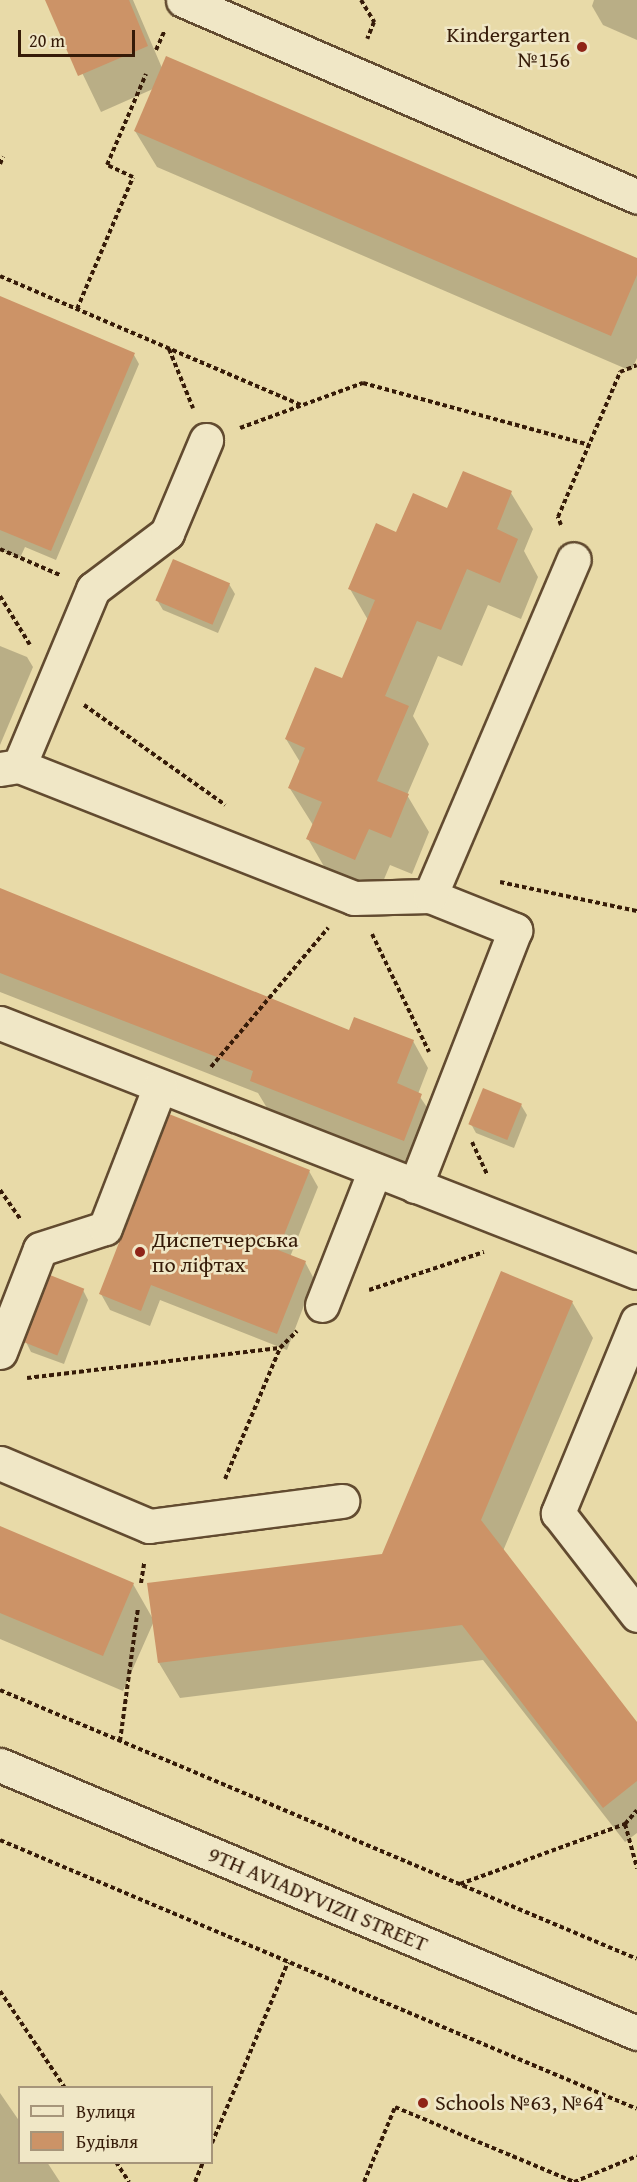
<!DOCTYPE html>
<meta charset="utf-8">
<style>
body{margin:0}
#map{position:relative;width:637px;height:2182px;overflow:hidden;background:#e8daa8;font-family:"Gentium Book Plus",serif}
div>[style]{position:absolute}
[style*='--x']{left:calc(var(--x)*1px);top:calc(var(--y)*1px);width:calc(var(--w)*1px);rotate:calc(var(--a)*1deg)}
.shadow>*{inset:0;background:#0003}
.building>*{inset:0;background:#cc9367;transform-origin:0 0}
.path>*{height:4px;margin-top:-2px;transform-origin:0;background:repeating-linear-gradient(90deg,#361b08 0 4.5px,transparent 0 7.5px)}
.roads{filter:drop-shadow(2px 0 #624b30) drop-shadow(-2px 0 #624b30) drop-shadow(0 2px #624b30) drop-shadow(0 -2px #624b30)}
.minor>*{height:33px;margin:-16.5px;padding:0 16.5px;transform-origin:16.5px;border-radius:16.5px;background:#f0e7c6}
.dots>*{width:16px;height:16px;translate:-50% -50%;box-sizing:border-box;border:3px solid #f0e7c6;border-radius:50%}
span{translate:-50% -50%;white-space:nowrap;text-align:center;line-height:1.15;-webkit-text-stroke:5px #f0e7c6;paint-order:stroke}
.poi-label{font-size:22px;color:#361b08}
.right{translate:-100% -50%;text-align:right}
.left{translate:0 -50%;text-align:left}
.street-label{font-size:22px;color:#361b08}
.legend{position:absolute;left:18px;top:2086px;width:195px;height:78px;box-sizing:border-box;background:#f0e7c6;border:2px solid #a6957a;margin:0;padding:8px 10px;list-style:none;font-size:18px;color:#361b08}
.legend li{display:flex;align-items:center;gap:12px;height:30px}
.legend b{width:30px;border:2px solid #a6957a}
.scale{position:absolute;left:18px;top:30px;width:117px;height:27px;box-sizing:border-box;border:3px solid #361b08;border-top:0;padding-left:8px;font-size:18px;line-height:21px;white-space:nowrap;color:#361b08;-webkit-text-stroke:4px #f0e7c6;paint-order:stroke}
</style>
<div id="map">
<div class="shadow">
<i style="clip-path:polygon(47px 0,133px 0,162px 68px,637px 260px,637px 358px,631px 371px,157px 167px,135px 131px,153px 89px,101px 112px)"></i>
<i style="clip-path:polygon(594px 0,637px 0,637px 40px,603px 25px,592px 6px)"></i>
<i style="clip-path:polygon(0 298px,134px 355px,139px 364px,56px 560px,25px 547px,20px 558px,0 550px)"></i>
<i style="clip-path:polygon(464px 473px,511px 493px,533px 529px,524px 551px,538px 577px,521px 619px,488px 605px,462px 666px,438px 656px,413px 716px,429px 744px,407px 795px,429px 832px,412px 874px,390px 865px,377px 896px,329px 875px,308px 839px,313px 825px,289px 787px,300px 762px,286px 739px,343px 680px,368px 620px,350px 589px,397px 534px,448px 510px)"></i>
<i style="clip-path:polygon(229px 584px,235px 594px,218px 633px,163px 610px,157px 600px)"></i>
<i style="clip-path:polygon(0 646px,27px 657px,33px 667px,0 745px)"></i>
<i style="clip-path:polygon(0 890px,349px 1032px,413px 1041px,428px 1068px,418px 1094px,437px 1122px,419px 1167px,267px 1108px,258px 1093px,0 992px)"></i>
<i style="clip-path:polygon(521px 1105px,527px 1115px,514px 1148px,476px 1133px,471px 1124px)"></i>
<i style="clip-path:polygon(309px 1171px,318px 1187px,290px 1257px,305px 1262px,314px 1279px,287px 1350px,160px 1300px,150px 1326px,110px 1310px,101px 1294px)"></i>
<i style="clip-path:polygon(83px 1290px,88px 1300px,64px 1364px,31px 1352px,26px 1342px)"></i>
<i style="clip-path:polygon(572px 1302px,593px 1338px,503px 1551px,637px 1725px,637px 1833px,625px 1842px,483px 1660px,180px 1698px,159px 1663px,154px 1621px,123px 1691px,0 1639px,0 1528px,133px 1584px,153px 1619px,383px 1555px)"></i>
<i style="clip-path:polygon(0 2093px,20px 2122px,20px 2162px,47px 2162px,60px 2182px,0 2182px)"></i>
</div>
<div class="building">
<i style="clip-path:polygon(45px 0,129px 0,148px 46px,78px 76px)"></i>
<i style="clip-path:polygon(166px 56px,637px 258px,637px 275px,611px 336px,134px 131px)"></i>
<i style="clip-path:polygon(0 296px,135px 353px,51px 551px,0 530px)"></i>
<i style="clip-path:polygon(463px 471px,512px 491px,497px 529px,518px 539px,500px 583px,467px 569px,441px 630px,417px 621px,385px 696px,409px 706px,377px 781px,409px 794px,391px 838px,369px 829px,355px 860px,306px 839px,322px 802px,288px 788px,305px 748px,285px 739px,315px 667px,342px 678px,375px 600px,348px 589px,376px 523px,396px 532px,413px 493px,447px 508px)"></i>
<i style="left:173px;top:559px;width:62px;height:45px;rotate:23deg"></i>
<i style="clip-path:polygon(0 888px,349px 1030px,354px 1017px,414px 1040px,397px 1083px,422px 1094px,404px 1141px,250px 1081px,253px 1071px,0 973px)"></i>
<i style="left:483px;top:1088px;width:42px;height:39px;rotate:22deg"></i>
<i style="clip-path:polygon(169px 1114px,310px 1170px,278px 1250px,306px 1261px,277px 1334px,151px 1285px,141px 1311px,99px 1294px)"></i>
<i style="clip-path:polygon(501px 1271px,573px 1301px,481px 1520px,637px 1722px,637px 1781px,603px 1808px,462px 1625px,158px 1663px,147px 1583px,382px 1554px)"></i>
<i style="left:50px;top:1275px;width:37px;height:72px;rotate:22deg"></i>
<i style="clip-path:polygon(0 1526px,134px 1583px,103px 1656px,0 1613px)"></i>
</div>
<div class="path">
<i style="--x:361;--y:0;--w:26;--a:59"></i>
<i style="--x:374;--y:22;--w:18;--a:112"></i>
<i style="--x:156;--y:50;--w:20;--a:-66"></i>
<i style="--x:0;--y:164;--w:8;--a:-67"></i>
<i style="--x:0;--y:276;--w:327;--a:23.2"></i>
<i style="--x:77;--y:309;--w:143;--a:-67"></i>
<i style="--x:133;--y:177;--w:29;--a:-155"></i>
<i style="--x:107;--y:165;--w:99;--a:-66.8"></i>
<i style="--x:169;--y:349;--w:64;--a:67.9"></i>
<i style="--x:240;--y:428;--w:131;--a:-20.1"></i>
<i style="--x:363;--y:383;--w:234;--a:15.3"></i>
<i style="--x:561;--y:525;--w:9;--a:-111"></i>
<i style="--x:558;--y:517;--w:158;--a:-66.8"></i>
<i style="--x:620;--y:372;--w:18;--a:-22"></i>
<i style="--x:0;--y:549;--w:65;--a:23.4"></i>
<i style="--x:0;--y:596;--w:57;--a:58.5"></i>
<i style="--x:84;--y:705;--w:173;--a:35.3"></i>
<i style="--x:500;--y:882;--w:140;--a:12"></i>
<i style="--x:372;--y:934;--w:131;--a:64.2"></i>
<i style="--x:211;--y:1067;--w:182;--a:-49.9"></i>
<i style="--x:472;--y:1142;--w:35;--a:65"></i>
<i style="--x:0;--y:1190;--w:35;--a:55"></i>
<i style="--x:369;--y:1290;--w:121;--a:-18.3"></i>
<i style="--x:27;--y:1378;--w:254;--a:-6.8"></i>
<i style="--x:225;--y:1479;--w:142;--a:-67.2"></i>
<i style="--x:280;--y:1348;--w:24;--a:-45"></i>
<i style="--x:141;--y:1583;--w:20;--a:-81"></i>
<i style="--x:0;--y:1690;--w:691;--a:22.89"></i>
<i style="--x:120;--y:1741;--w:134;--a:-82.3"></i>
<i style="--x:625;--y:1824;--w:46;--a:74.7"></i>
<i style="--x:0;--y:1840;--w:691;--a:22.89"></i>
<i style="--x:460;--y:1884;--w:176;--a:-20"></i>
<i style="--x:625;--y:1824;--w:18;--a:-49"></i>
<i style="--x:0;--y:1991;--w:117;--a:56.2"></i>
<i style="--x:212;--y:2143;--w:196;--a:-67.2"></i>
<i style="--x:116;--y:2162;--w:24;--a:57"></i>
<i style="--x:195;--y:2182;--w:22;--a:-68"></i>
<i style="--x:364;--y:2182;--w:81;--a:-67.5"></i>
<i style="--x:395;--y:2107;--w:194;--a:22.7"></i>
<i style="--x:574;--y:2182;--w:68;--a:-22.4"></i>
</div>
<div class="roads">
<div class="minor">
<i style="--x:183;--y:0;--w:495;--a:23.4"></i>
<i style="--x:19;--y:766;--w:192;--a:-67.3"></i>
<i style="--x:93;--y:589;--w:93;--a:-37.1"></i>
<i style="--x:167;--y:533;--w:101;--a:-67.2"></i>
<i style="--x:0;--y:769;--w:19;--a:-9"></i>
<i style="--x:19;--y:766;--w:360;--a:21.5"></i>
<i style="--x:354;--y:898;--w:76;--a:-1.5"></i>
<i style="--x:430;--y:896;--w:92;--a:21.8"></i>
<i style="--x:515;--y:930;--w:275;--a:111.3"></i>
<i style="--x:430;--y:896;--w:366;--a:-66.9"></i>
<i style="--x:0;--y:1023;--w:684;--a:21.35"></i>
<i style="--x:322;--y:1305;--w:145;--a:-68.6"></i>
<i style="--x:637;--y:1321;--w:208;--a:112.4"></i>
<i style="--x:558;--y:1513;--w:129;--a:52.2"></i>
<i style="--x:0;--y:1352;--w:110;--a:-68.8"></i>
<i style="--x:40;--y:1249;--w:68;--a:-17.9"></i>
<i style="--x:105;--y:1228;--w:152;--a:-68.8"></i>
<i style="--x:0;--y:1463;--w:162;--a:22.9"></i>
<i style="--x:149;--y:1526;--w:195;--a:-7.4"></i>
<i style="--x:0;--y:1765;--w:691;--a:22.82"></i>
</div>
</div>
<div class="dots">
<i style="left:582px;top:47px;background:#8f2418"></i>
<i style="left:140px;top:1252px;background:#8f2418"></i>
<i style="left:423px;top:2103px;background:#8f2418"></i>
</div>
<div class="poi-label">
<span class="right" style="left:570px;top:47px">Kindergarten<br>№156</span>
<span class="left" style="left:152px;top:1252px">Диспетчерська<br>по ліфтах</span>
<span class="left" style="left:435px;top:2103px">Schools №63, №64</span>
</div>
<div class="street-label">
<span style="left:318px;top:1899px;rotate:23deg">9TH AVIADYVIZII STREET</span>
</div>
<ul class="legend">
<li><b style="height:8px;background:#f0e7c6"></b>Вулиця</li>
<li><b style="height:16px;background:#cc9367"></b>Будівля</li>
</ul>
<div class="scale">20 m</div>
</div>
